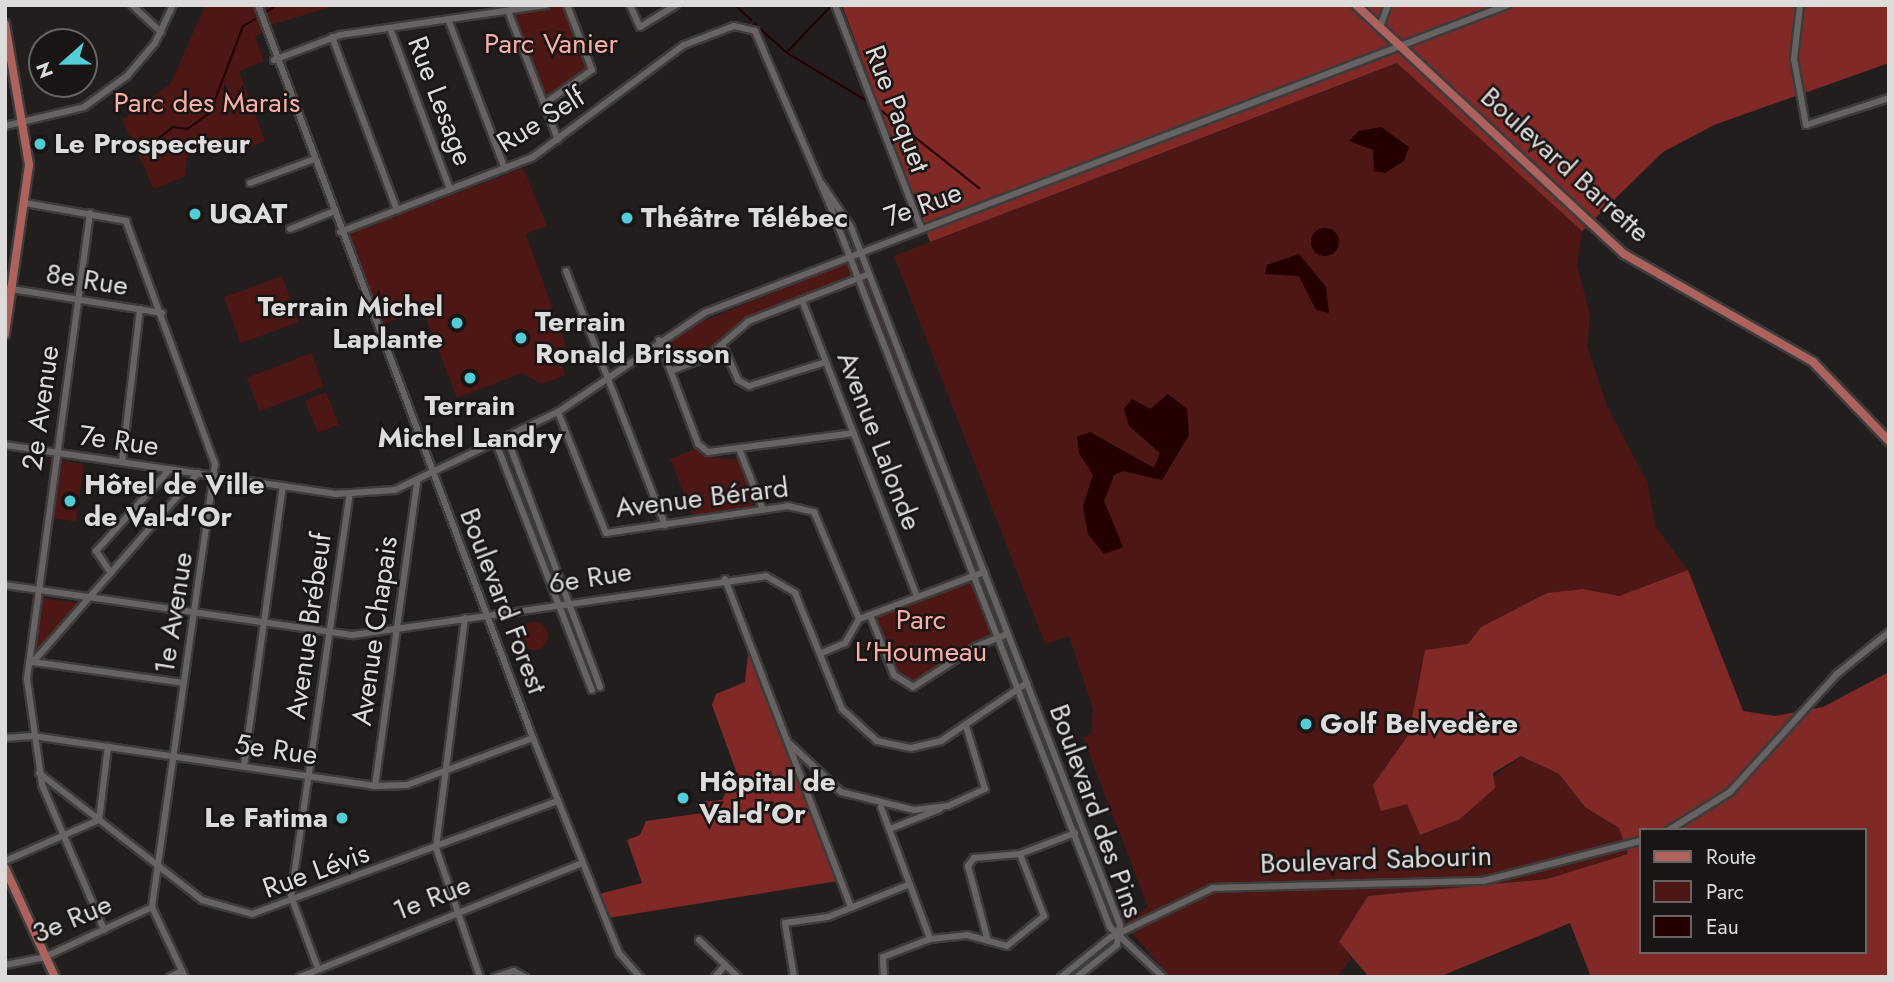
<!DOCTYPE html>
<meta charset="utf-8">
<style>
body{margin:0}
#map{position:relative;width:1894px;height:982px;overflow:hidden;background:#221e1e;font-family:Jost,sans-serif}
div>[style]{position:absolute}
[style*='--x']{left:calc(var(--x)*1px);top:calc(var(--y)*1px);width:calc(var(--w)*1px);rotate:calc(var(--a)*1deg)}
.green>*{inset:0;background:#4d1715;transform-origin:0 0}
.round{border-radius:50%}
.forest>*{inset:0;background:#812926}
.water>*{inset:0;background:#240000}
.stream>*{height:2px;margin:-1px;padding:0 1px;transform-origin:1px;border-radius:1px;background:#240000}
.roads{filter:drop-shadow(2px 0 #3e3b3b) drop-shadow(-2px 0 #3e3b3b) drop-shadow(0 2px #3e3b3b) drop-shadow(0 -2px #3e3b3b)}
.minor>*{height:6px;margin:-3px;padding:0 3px;transform-origin:3px;border-radius:3px;background:#686363}
.major>*{height:8px;margin:-4px;padding:0 4px;transform-origin:4px;border-radius:4px;background:#ae625e}
.dots>*{width:19px;height:19px;translate:-50% -50%;box-sizing:border-box;border:4px solid #191515;border-radius:50%}
span{translate:-50% -50%;white-space:nowrap;text-align:center;line-height:1.15;-webkit-text-stroke:5px #191515;paint-order:stroke}
.park-label{font-size:28px;color:#fbaea6}
.street-label{font-size:28px;color:#dedbdb}
.poi-label{font-size:28px;color:#dedbdb;font-weight:700}
.left{translate:0 -50%;text-align:left}
.right{translate:-100% -50%;text-align:right}
.frame{position:absolute;inset:0;border:7px solid #dedbdb;pointer-events:none}
.legend{position:absolute;left:1639px;top:828px;width:228px;height:126px;box-sizing:border-box;background:#191515;border:2px solid #686464;margin:0;padding:9px 12px;list-style:none;font-size:21px;color:#dedbdb}
.legend li{display:flex;align-items:center;gap:14px;height:35px}
.legend b{width:35px;border:2px solid #686464}
.north{position:absolute;left:28px;top:28px;width:70px;height:70px;box-sizing:border-box;background:#191515;border:2px solid #686464;border-radius:50%;rotate:249deg;font-size:19px;font-weight:700;line-height:28px;text-align:center;color:#dedbdb}
.north::after{content:'';display:block;margin:auto;width:24px;height:32px;background:#52ccd6;clip-path:polygon(50% 0,100% 100%,50% 72%,0 100%)}
</style>
<div id="map">
<div class="green">
<i style="clip-path:polygon(205px 5px,258px 5px,263px 32px,255px 37px,264px 61px,239px 71px,265px 141px,233px 153px,228px 140px,187px 157px,185px 176px,154px 189px,122px 120px,171px 83px)"></i>
<i style="clip-path:polygon(264px 5px,334px 5px,334px 6px,267px 26px)"></i>
<i style="clip-path:polygon(567px 5px,592px 70px,544px 104px,508px 11px)"></i>
<i style="clip-path:polygon(1398px 63px,1582px 231px,1577px 265px,1590px 315px,1587px 346px,1607px 406px,1648px 484px,1655px 526px,1688px 570px,1619px 596px,1583px 589px,1547px 593px,1481px 627px,1468px 644px,1425px 650px,1409px 734px,1373px 785px,1407px 803px,1420px 834px,1521px 756px,1559px 774px,1585px 807px,1619px 828px,1628px 854px,1547px 879px,1368px 896px,1340px 942px,1351px 959px,1337px 977px,1170px 977px,1124px 924px,1148px 907px,1083px 738px,1091px 734px,1093px 709px,1069px 636px,1045px 644px,894px 256px)"></i>
<i style="clip-path:polygon(523px 168px,547px 226px,526px 234px,571px 361px,561px 365px,565px 375px,542px 384px,522px 373px,457px 398px,422px 309px,379px 326px,346px 235px)"></i>
<i style="clip-path:polygon(848px 262px,854px 278px,749px 317px,711px 352px,672px 362px,667px 343px,696px 324px)"></i>
<i style="left:282px;top:276px;width:49px;height:62px;rotate:70deg"></i>
<i style="left:868px;top:280px;width:151px;height:5px;rotate:69deg"></i>
<i style="left:311px;top:353px;width:36px;height:69px;rotate:69deg"></i>
<i style="left:326px;top:392px;width:35px;height:23px;rotate:68deg"></i>
<i style="left:925px;top:429px;width:150px;height:4px;rotate:69deg"></i>
<i style="clip-path:polygon(697px 448px,717px 458px,741px 459px,756px 499px,751px 507px,693px 515px,670px 459px)"></i>
<i style="left:62px;top:461px;width:22px;height:58px;rotate:8deg"></i>
<i style="clip-path:polygon(974px 576px,998px 638px,913px 687px,900px 684px,870px 615px)"></i>
<i style="clip-path:polygon(42px 598px,80px 603px,38px 651px,34px 650px)"></i>
<i class="round" style="left:520px;top:622px;width:28px;height:28px"></i>
<i style="clip-path:polygon(1026px 692px,1079px 827px,1074px 828px,1022px 693px)"></i>
</div>
<div class="forest">
<i style="clip-path:polygon(842px 5px,1889px 5px,1889px 63px,1714px 125px,1663px 152px,1582px 231px,1397px 63px,930px 242px)"></i>
<i style="clip-path:polygon(evenodd,1688px 570px,1743px 711px,1775px 716px,1823px 707px,1889px 672px,1889px 977px,1591px 977px,1570px 923px,1439px 977px,1369px 977px,1339px 942px,1368px 896px,1547px 879px,1628px 854px,1619px 828px,1585px 807px,1559px 774px,1521px 756px,1493px 773px,1495px 788px,1460px 819px,1420px 835px,1407px 804px,1381px 811px,1373px 785px,1409px 734px,1425px 650px,1468px 644px,1481px 627px,1547px 593px,1583px 589px,1619px 596px,1688px 570px,1640px 830px,1864px 830px,1864px 952px,1640px 952px,1640px 830px)"></i>
<i style="clip-path:polygon(748px 654px,838px 881px,608px 918px,599px 894px,642px 883px,627px 840px,640px 835px,646px 821px,702px 813px,697px 802px,722px 800px,736px 771px,712px 705px,716px 694px,745px 682px)"></i>
</div>
<div class="water">
<i style="clip-path:polygon(1381px 127px,1409px 147px,1404px 161px,1385px 173px,1374px 171px,1373px 150px,1349px 141px,1359px 131px)"></i>
<i class="round" style="left:1311px;top:228px;width:28px;height:28px"></i>
<i style="clip-path:polygon(1299px 254px,1326px 287px,1329px 313px,1316px 310px,1299px 276px,1265px 274px,1267px 265px)"></i>
<i style="clip-path:polygon(1168px 394px,1187px 409px,1189px 435px,1162px 480px,1123px 471px,1114px 475px,1104px 501px,1123px 547px,1104px 554px,1088px 534px,1083px 506px,1093px 475px,1079px 453px,1077px 437px,1090px 432px,1154px 468px,1160px 453px,1129px 426px,1124px 409px,1132px 399px,1150px 409px)"></i>
</div>
<div class="stream">
<i style="--x:735;--y:5;--w:22;--a:43"></i>
<i style="--x:263;--y:14;--w:17;--a:-33"></i>
<i style="--x:755;--y:24;--w:43;--a:42.2"></i>
<i style="--x:787;--y:53;--w:96;--a:30.9"></i>
<i style="--x:787;--y:52;--w:64;--a:-46.3"></i>
<i style="--x:878;--y:108;--w:129;--a:38.4"></i>
<i style="--x:150;--y:145;--w:29;--a:-38"></i>
<i style="--x:173;--y:127;--w:14;--a:8"></i>
<i style="--x:187;--y:129;--w:28;--a:-35"></i>
<i style="--x:210;--y:113;--w:93;--a:-69.2"></i>
<i style="--x:243;--y:26;--w:14;--a:-30"></i>
</div>
<div class="roads">
<div class="minor">
<i style="--x:132;--y:5;--w:40;--a:43"></i>
<i style="--x:258;--y:5;--w:783;--a:69.44"></i>
<i style="--x:533;--y:738;--w:232;--a:68.2"></i>
<i style="--x:619;--y:953;--w:32;--a:49"></i>
<i style="--x:630;--y:5;--w:24;--a:66"></i>
<i style="--x:640;--y:27;--w:42;--a:-31.4"></i>
<i style="--x:835;--y:5;--w:239;--a:68.9"></i>
<i style="--x:1800;--y:5;--w:54;--a:96.3"></i>
<i style="--x:1794;--y:59;--w:67;--a:79.7"></i>
<i style="--x:1806;--y:125;--w:87;--a:-18"></i>
<i style="--x:508;--y:11;--w:138;--a:68.8"></i>
<i style="--x:448;--y:19;--w:160;--a:69.2"></i>
<i style="--x:1380;--y:27;--w:23;--a:-70"></i>
<i style="--x:390;--y:28;--w:172;--a:69.6"></i>
<i style="--x:332;--y:37;--w:185;--a:69.4"></i>
<i style="--x:274;--y:60;--w:71;--a:-20.7"></i>
<i style="--x:340;--y:35;--w:208;--a:-8.3"></i>
<i style="--x:544;--y:104;--w:59;--a:-35.3"></i>
<i style="--x:592;--y:70;--w:70;--a:-111"></i>
<i style="--x:5;--y:126;--w:81;--a:-13.5"></i>
<i style="--x:84;--y:107;--w:53;--a:-35.8"></i>
<i style="--x:127;--y:76;--w:43;--a:-49.7"></i>
<i style="--x:155;--y:43;--w:42;--a:-64.7"></i>
<i style="--x:250;--y:183;--w:66;--a:-20.4"></i>
<i style="--x:822;--y:184;--w:52;--a:56"></i>
<i style="--x:851;--y:227;--w:748;--a:68.92"></i>
<i style="--x:1120;--y:925;--w:20;--a:99"></i>
<i style="--x:1117;--y:945;--w:51;--a:141.3"></i>
<i style="--x:25;--y:203;--w:103;--a:10.1"></i>
<i style="--x:126;--y:221;--w:259;--a:69.9"></i>
<i style="--x:215;--y:464;--w:447;--a:98.1"></i>
<i style="--x:152;--y:907;--w:77;--a:64.8"></i>
<i style="--x:90;--y:213;--w:470;--a:97.7"></i>
<i style="--x:27;--y:679;--w:107;--a:81.9"></i>
<i style="--x:42;--y:785;--w:158;--a:66.8"></i>
<i style="--x:290;--y:229;--w:45;--a:-22"></i>
<i style="--x:340;--y:232;--w:207;--a:-21.2"></i>
<i style="--x:533;--y:157;--w:188;--a:-36.6"></i>
<i style="--x:684;--y:45;--w:53;--a:-20.8"></i>
<i style="--x:734;--y:26;--w:22;--a:13"></i>
<i style="--x:755;--y:31;--w:187;--a:66.7"></i>
<i style="--x:829;--y:203;--w:777;--a:68.79"></i>
<i style="--x:1110;--y:927;--w:73;--a:43.3"></i>
<i style="--x:566;--y:271;--w:273;--a:68.7"></i>
<i style="--x:5;--y:288;--w:159;--a:9"></i>
<i style="--x:802;--y:300;--w:318;--a:68.8"></i>
<i style="--x:659;--y:340;--w:111;--a:69.4"></i>
<i style="--x:698;--y:444;--w:13;--a:39"></i>
<i style="--x:708;--y:452;--w:147;--a:-7.4"></i>
<i style="--x:723;--y:346;--w:37;--a:66"></i>
<i style="--x:738;--y:380;--w:13;--a:29"></i>
<i style="--x:749;--y:386;--w:81;--a:-17.3"></i>
<i style="--x:671;--y:371;--w:39;--a:-21"></i>
<i style="--x:707;--y:357;--w:55;--a:-40.6"></i>
<i style="--x:749;--y:321;--w:129;--a:-21.4"></i>
<i style="--x:558;--y:412;--w:130;--a:68.4"></i>
<i style="--x:606;--y:533;--w:184;--a:-8.4"></i>
<i style="--x:788;--y:506;--w:27;--a:13"></i>
<i style="--x:814;--y:512;--w:116;--a:67.2"></i>
<i style="--x:859;--y:619;--w:28;--a:120"></i>
<i style="--x:845;--y:643;--w:26;--a:157"></i>
<i style="--x:507;--y:438;--w:266;--a:69.5"></i>
<i style="--x:496;--y:443;--w:265;--a:68.8"></i>
<i style="--x:5;--y:445;--w:335;--a:8.4"></i>
<i style="--x:336;--y:494;--w:59;--a:-3.9"></i>
<i style="--x:395;--y:490;--w:181;--a:-25.6"></i>
<i style="--x:558;--y:412;--w:176;--a:-34.1"></i>
<i style="--x:704;--y:313;--w:860;--a:-20.98"></i>
<i style="--x:740;--y:451;--w:63;--a:68.7"></i>
<i style="--x:122;--y:462;--w:154;--a:-83.3"></i>
<i style="--x:111;--y:573;--w:27;--a:-124"></i>
<i style="--x:96;--y:551;--w:110;--a:-47.9"></i>
<i style="--x:725;--y:579;--w:351;--a:69"></i>
<i style="--x:5;--y:585;--w:352;--a:8.2"></i>
<i style="--x:353;--y:635;--w:417;--a:-8.1"></i>
<i style="--x:766;--y:576;--w:34;--a:30"></i>
<i style="--x:795;--y:593;--w:125;--a:67.9"></i>
<i style="--x:842;--y:709;--w:47;--a:42.4"></i>
<i style="--x:877;--y:741;--w:35;--a:12"></i>
<i style="--x:911;--y:748;--w:31;--a:-13"></i>
<i style="--x:941;--y:741;--w:104;--a:-34"></i>
<i style="--x:870;--y:615;--w:65;--a:68.2"></i>
<i style="--x:894;--y:675;--w:22;--a:32"></i>
<i style="--x:913;--y:687;--w:74;--a:-32.8"></i>
<i style="--x:975;--y:647;--w:35;--a:-22"></i>
<i style="--x:465;--y:618;--w:232;--a:97.2"></i>
<i style="--x:436;--y:848;--w:136;--a:71.2"></i>
<i style="--x:859;--y:619;--w:134;--a:-20.6"></i>
<i style="--x:33;--y:662;--w:251;--a:-48.9"></i>
<i style="--x:33;--y:662;--w:152;--a:7.9"></i>
<i style="--x:5;--y:738;--w:28;--a:-4"></i>
<i style="--x:33;--y:736;--w:346;--a:8.3"></i>
<i style="--x:375;--y:786;--w:32;--a:-2"></i>
<i style="--x:407;--y:785;--w:134;--a:-20.5"></i>
<i style="--x:790;--y:744;--w:70;--a:43.3"></i>
<i style="--x:841;--y:792;--w:75;--a:13.9"></i>
<i style="--x:914;--y:810;--w:34;--a:-7"></i>
<i style="--x:948;--y:806;--w:41;--a:-24.7"></i>
<i style="--x:985;--y:789;--w:66;--a:-106.8"></i>
<i style="--x:244;--y:766;--w:283;--a:-82.1"></i>
<i style="--x:39;--y:773;--w:207;--a:37.9"></i>
<i style="--x:202;--y:900;--w:52;--a:15.6"></i>
<i style="--x:252;--y:914;--w:326;--a:-20.3"></i>
<i style="--x:375;--y:786;--w:307;--a:-82.1"></i>
<i style="--x:881;--y:807;--w:141;--a:69.6"></i>
<i style="--x:890;--y:829;--w:54;--a:-21.8"></i>
<i style="--x:1669;--y:830;--w:72;--a:-31.9"></i>
<i style="--x:1730;--y:792;--w:159;--a:-47.8"></i>
<i style="--x:1837;--y:674;--w:67;--a:-38.9"></i>
<i style="--x:5;--y:861;--w:103;--a:-23.6"></i>
<i style="--x:99;--y:820;--w:74;--a:-83"></i>
<i style="--x:699;--y:940;--w:54;--a:43.5"></i>
<i style="--x:988;--y:941;--w:78;--a:-104.9"></i>
<i style="--x:968;--y:866;--w:10;--a:-53"></i>
<i style="--x:974;--y:858;--w:46;--a:-5"></i>
<i style="--x:1020;--y:854;--w:59;--a:-20.9"></i>
<i style="--x:5;--y:965;--w:41;--a:-11.3"></i>
<i style="--x:45;--y:957;--w:118;--a:-25"></i>
<i style="--x:317;--y:966;--w:75;--a:-110.4"></i>
<i style="--x:291;--y:896;--w:404;--a:-81.7"></i>
<i style="--x:170;--y:977;--w:13;--a:-27"></i>
<i style="--x:300;--y:977;--w:304;--a:-22"></i>
<i style="--x:495;--y:977;--w:20;--a:-18"></i>
<i style="--x:514;--y:971;--w:13;--a:29"></i>
<i style="--x:715;--y:977;--w:16;--a:-50"></i>
<i style="--x:794;--y:977;--w:55;--a:-99.5"></i>
<i style="--x:785;--y:923;--w:43;--a:-7.9"></i>
<i style="--x:828;--y:917;--w:88;--a:-21.9"></i>
<i style="--x:884;--y:977;--w:20;--a:-93"></i>
<i style="--x:883;--y:957;--w:50;--a:-21"></i>
<i style="--x:930;--y:939;--w:37;--a:-6"></i>
<i style="--x:967;--y:935;--w:41;--a:15.4"></i>
<i style="--x:1007;--y:946;--w:48;--a:-39"></i>
<i style="--x:1044;--y:916;--w:66;--a:-111.2"></i>
<i style="--x:1061;--y:977;--w:64;--a:-38.7"></i>
<i style="--x:1111;--y:937;--w:113;--a:-25.7"></i>
<i style="--x:1213;--y:888;--w:270;--a:-1.5"></i>
<i style="--x:1483;--y:881;--w:162;--a:-14.3"></i>
</div>
<div class="major">
<i style="--x:1356;--y:5;--w:366;--a:42.9"></i>
<i style="--x:1624;--y:254;--w:218;--a:29.7"></i>
<i style="--x:1813;--y:362;--w:110;--a:46.1"></i>
<i style="--x:5;--y:24;--w:143;--a:80.3"></i>
<i style="--x:29;--y:165;--w:171;--a:98.1"></i>
<i style="--x:5;--y:868;--w:120;--a:65.4"></i>
</div>
</div>
<div class="dots">
<i style="left:40px;top:144px;background:#52ccd6"></i>
<i style="left:195px;top:214px;background:#52ccd6"></i>
<i style="left:627px;top:218px;background:#52ccd6"></i>
<i style="left:457px;top:323px;background:#52ccd6"></i>
<i style="left:521px;top:338px;background:#52ccd6"></i>
<i style="left:470px;top:378px;background:#52ccd6"></i>
<i style="left:70px;top:501px;background:#52ccd6"></i>
<i style="left:1306px;top:724px;background:#52ccd6"></i>
<i style="left:683px;top:798px;background:#52ccd6"></i>
<i style="left:342px;top:818px;background:#52ccd6"></i>
</div>
<div class="park-label">
<span style="left:551px;top:44px">Parc Vanier</span>
<span style="left:207px;top:103px">Parc des Marais</span>
<span style="left:921px;top:636px">Parc<br>L'Houmeau</span>
</div>
<div class="street-label">
<span style="left:440px;top:101px;rotate:69deg">Rue Lesage</span>
<span style="left:897px;top:109px;rotate:69deg">Rue Paquet</span>
<span style="left:541px;top:120px;rotate:-32deg">Rue Self</span>
<span style="left:1565px;top:165px;rotate:42deg">Boulevard Barrette</span>
<span style="left:923px;top:205px;rotate:-20deg">7e Rue</span>
<span style="left:87px;top:280px;rotate:9deg">8e Rue</span>
<span style="left:41px;top:408px;rotate:-82deg">2e Avenue</span>
<span style="left:119px;top:441px;rotate:8deg">7e Rue</span>
<span style="left:879px;top:441px;rotate:69deg">Avenue Lalonde</span>
<span style="left:702px;top:498px;rotate:-7deg">Avenue Bérard</span>
<span style="left:590px;top:578px;rotate:-9deg">6e Rue</span>
<span style="left:503px;top:601px;rotate:69deg">Boulevard Forest</span>
<span style="left:174px;top:613px;rotate:-81deg">1e Avenue</span>
<span style="left:309px;top:626px;rotate:-82deg">Avenue Brébeuf</span>
<span style="left:375px;top:631px;rotate:-82deg">Avenue Chapais</span>
<span style="left:276px;top:750px;rotate:8deg">5e Rue</span>
<span style="left:1096px;top:811px;rotate:70deg">Boulevard des Pins</span>
<span style="left:1376px;top:860px;rotate:-2deg">Boulevard Sabourin</span>
<span style="left:316px;top:871px;rotate:-20deg">Rue Lévis</span>
<span style="left:432px;top:898px;rotate:-21deg">1e Rue</span>
<span style="left:72px;top:919px;rotate:-23deg">3e Rue</span>
</div>
<div class="poi-label">
<span class="left" style="left:54px;top:144px">Le Prospecteur</span>
<span class="left" style="left:209px;top:214px">UQAT</span>
<span class="left" style="left:641px;top:218px">Théâtre Télébec</span>
<span class="right" style="left:443px;top:323px">Terrain Michel<br>Laplante</span>
<span class="left" style="left:535px;top:338px">Terrain<br>Ronald Brisson</span>
<span style="left:470px;top:422px">Terrain<br>Michel Landry</span>
<span class="left" style="left:84px;top:501px">Hôtel de Ville<br>de Val-d'Or</span>
<span class="left" style="left:1320px;top:724px">Golf Belvedère</span>
<span class="left" style="left:699px;top:798px">Hôpital de<br>Val-d’Or</span>
<span class="right" style="left:328px;top:818px">Le Fatima</span>
</div>
<div class="frame"></div>
<ul class="legend">
<li><b style="height:9px;background:#ae625e"></b>Route</li>
<li><b style="height:19px;background:#4d1715"></b>Parc</li>
<li><b style="height:19px;background:#240000"></b>Eau</li>
</ul>
<div class="north">N</div>
</div>
